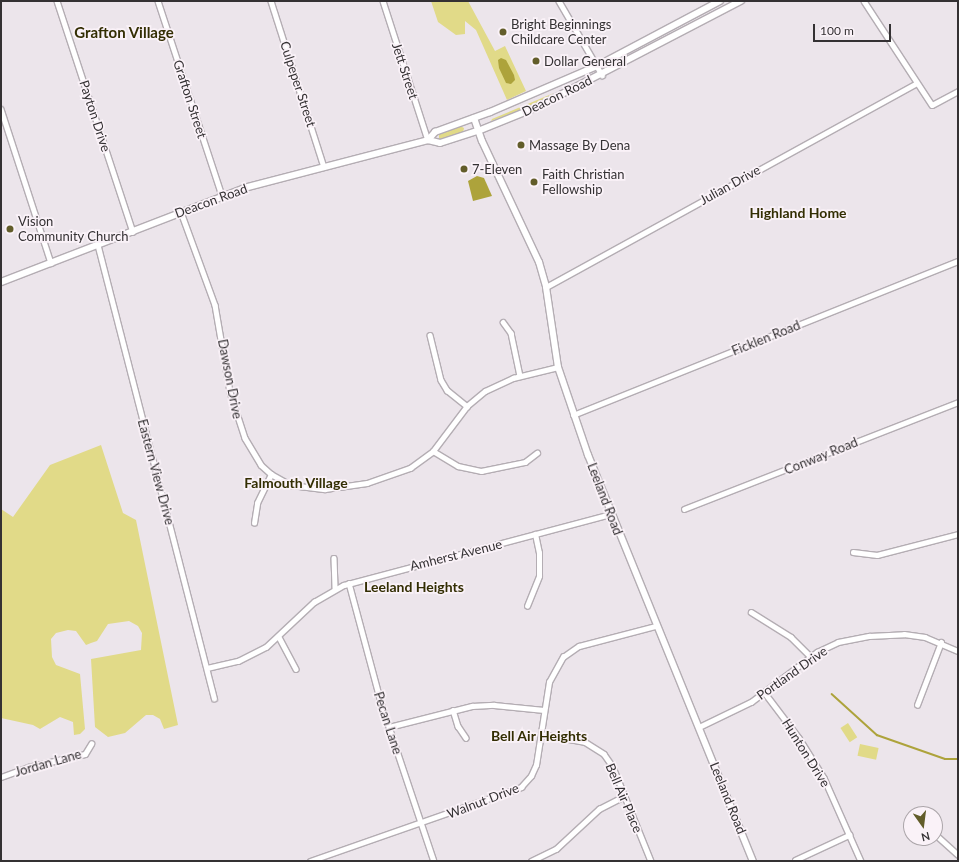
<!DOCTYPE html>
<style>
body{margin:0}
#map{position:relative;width:959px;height:862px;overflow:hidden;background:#ece5eb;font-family:Lato,sans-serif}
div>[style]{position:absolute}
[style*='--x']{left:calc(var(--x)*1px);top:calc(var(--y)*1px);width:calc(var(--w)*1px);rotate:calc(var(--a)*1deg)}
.green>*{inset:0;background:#e1da88;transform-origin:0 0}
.water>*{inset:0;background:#ada33b}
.stream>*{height:1.5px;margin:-0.75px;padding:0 0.75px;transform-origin:0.75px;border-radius:0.75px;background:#ada33b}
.roads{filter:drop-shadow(1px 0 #b4adb3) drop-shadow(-1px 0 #b4adb3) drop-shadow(0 1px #b4adb3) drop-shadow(0 -1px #b4adb3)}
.street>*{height:4.5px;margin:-2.25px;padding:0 2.25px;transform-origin:2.25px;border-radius:2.25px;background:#fff}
.secondary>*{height:6px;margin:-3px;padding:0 3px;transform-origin:3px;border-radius:3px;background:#fff}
.dots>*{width:11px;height:11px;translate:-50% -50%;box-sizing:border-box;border:2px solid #faf2f8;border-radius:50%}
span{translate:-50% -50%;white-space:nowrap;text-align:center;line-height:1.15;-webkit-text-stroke:3.5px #faf2f8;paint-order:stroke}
.poi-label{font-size:13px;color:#343133}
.left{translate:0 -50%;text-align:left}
.street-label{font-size:13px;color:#343133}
.neighbourhood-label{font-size:14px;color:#332e03;font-weight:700}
.quarter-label{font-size:15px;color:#332e03;font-weight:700}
.frame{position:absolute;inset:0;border:2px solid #343133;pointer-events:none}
.north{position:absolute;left:903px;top:806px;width:40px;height:40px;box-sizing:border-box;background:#faf2f8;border:1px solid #aba5a9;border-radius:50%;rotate:166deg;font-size:11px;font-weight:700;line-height:16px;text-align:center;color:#343133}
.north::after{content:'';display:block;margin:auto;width:14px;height:18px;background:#625d2a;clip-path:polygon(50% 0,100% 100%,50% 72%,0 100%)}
.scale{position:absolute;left:813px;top:24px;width:78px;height:18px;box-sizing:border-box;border:2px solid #343133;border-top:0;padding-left:5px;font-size:12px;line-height:14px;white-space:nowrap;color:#343133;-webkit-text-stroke:3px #faf2f8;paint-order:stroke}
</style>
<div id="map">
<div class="green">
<i style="clip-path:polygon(431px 1px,468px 1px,495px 51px,505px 46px,526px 91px,507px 100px,476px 30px,465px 21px,465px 34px,456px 35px,438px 22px)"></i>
<i style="clip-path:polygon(554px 93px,531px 107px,491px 121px,492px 119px)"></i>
<i style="clip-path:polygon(460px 126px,464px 128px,463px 133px,439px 139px,439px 134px)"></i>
<i style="clip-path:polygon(101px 445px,123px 513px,136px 520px,178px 725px,164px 729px,160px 719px,153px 715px,146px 715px,125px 733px,108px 737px,95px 727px,91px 659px,141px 650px,142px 633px,138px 626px,129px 621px,108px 624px,97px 641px,91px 643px,86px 645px,76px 631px,68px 630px,56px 633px,51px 639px,52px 657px,56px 665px,80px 674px,85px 729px,80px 734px,74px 735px,73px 722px,60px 717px,40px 729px,33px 725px,1px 718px,1px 509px,13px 517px,50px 465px)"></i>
<i style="left:848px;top:723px;width:17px;height:9px;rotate:57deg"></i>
<i style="left:860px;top:744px;width:19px;height:12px;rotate:12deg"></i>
</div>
<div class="water">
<i style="clip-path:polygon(501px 58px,506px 60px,514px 75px,515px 80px,511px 84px,506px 83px,499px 68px,498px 60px)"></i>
<i style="clip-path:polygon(477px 176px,484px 178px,492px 196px,473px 201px,468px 181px)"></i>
</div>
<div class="stream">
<i style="--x:832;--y:694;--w:61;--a:42.3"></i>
<i style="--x:877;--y:735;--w:72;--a:19.4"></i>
<i style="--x:945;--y:759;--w:13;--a:0"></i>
</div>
<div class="roads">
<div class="street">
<i style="--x:57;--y:1;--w:243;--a:71.8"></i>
<i style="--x:158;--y:1;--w:205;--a:71.8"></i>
<i style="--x:271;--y:1;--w:174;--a:72.3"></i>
<i style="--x:383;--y:1;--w:146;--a:72.1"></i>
<i style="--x:559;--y:1;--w:86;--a:59.8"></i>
<i style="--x:864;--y:1;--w:124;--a:56.8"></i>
<i style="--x:932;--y:105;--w:30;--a:-28"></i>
<i style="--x:1;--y:109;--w:162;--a:72"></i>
<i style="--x:181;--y:212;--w:99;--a:69.9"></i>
<i style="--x:215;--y:305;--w:88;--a:80.2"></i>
<i style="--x:230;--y:392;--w:48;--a:71.9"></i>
<i style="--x:245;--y:438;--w:31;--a:59"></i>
<i style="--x:261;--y:465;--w:13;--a:42"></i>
<i style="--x:271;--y:474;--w:23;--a:29"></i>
<i style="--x:291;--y:485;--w:34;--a:7"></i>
<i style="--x:325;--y:489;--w:42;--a:-8.1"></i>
<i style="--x:367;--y:483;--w:46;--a:-19.2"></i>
<i style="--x:410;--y:468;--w:29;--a:-36"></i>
<i style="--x:433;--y:451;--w:56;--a:-52.9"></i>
<i style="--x:467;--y:406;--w:23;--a:-40"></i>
<i style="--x:485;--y:391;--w:31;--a:-25"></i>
<i style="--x:513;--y:378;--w:46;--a:-13.7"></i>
<i style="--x:98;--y:245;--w:468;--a:75.6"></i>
<i style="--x:546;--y:287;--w:421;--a:-28.8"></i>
<i style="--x:503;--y:322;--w:14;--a:54"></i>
<i style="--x:511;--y:333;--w:44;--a:78.2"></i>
<i style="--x:430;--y:335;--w:46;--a:76.3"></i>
<i style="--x:441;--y:380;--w:12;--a:59"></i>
<i style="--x:447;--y:390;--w:26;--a:39"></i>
<i style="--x:573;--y:415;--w:415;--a:-21.8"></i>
<i style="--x:433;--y:451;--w:29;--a:31"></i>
<i style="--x:458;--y:466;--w:24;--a:12"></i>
<i style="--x:481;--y:471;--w:45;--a:-11.6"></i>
<i style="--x:525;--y:462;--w:15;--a:-37"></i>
<i style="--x:684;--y:509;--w:294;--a:-21.3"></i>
<i style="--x:254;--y:523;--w:20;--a:-81"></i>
<i style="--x:257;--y:503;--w:32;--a:-64"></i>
<i style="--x:853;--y:552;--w:24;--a:7"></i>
<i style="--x:877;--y:555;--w:84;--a:-14.5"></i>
<i style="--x:334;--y:558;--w:30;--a:88"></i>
<i style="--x:349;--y:583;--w:127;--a:75"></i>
<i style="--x:382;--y:706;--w:163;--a:71.5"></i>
<i style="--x:527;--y:606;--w:32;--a:-68"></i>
<i style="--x:539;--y:576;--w:23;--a:-90"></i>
<i style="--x:539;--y:553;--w:19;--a:-102"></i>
<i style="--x:751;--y:612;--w:47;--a:32"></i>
<i style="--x:791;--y:637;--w:28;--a:45"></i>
<i style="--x:279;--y:637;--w:36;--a:62"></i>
<i style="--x:207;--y:668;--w:32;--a:-13"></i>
<i style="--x:238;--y:661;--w:31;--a:-27"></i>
<i style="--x:266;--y:647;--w:66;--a:-43.2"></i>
<i style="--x:314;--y:602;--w:34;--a:-30"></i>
<i style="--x:344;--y:585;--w:276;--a:-14.9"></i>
<i style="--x:765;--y:693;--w:56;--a:52.9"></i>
<i style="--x:799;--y:738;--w:47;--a:58"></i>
<i style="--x:824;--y:778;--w:91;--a:66"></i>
<i style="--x:917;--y:705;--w:67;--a:-69.1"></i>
<i style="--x:453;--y:710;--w:17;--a:73"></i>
<i style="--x:458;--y:726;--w:14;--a:56"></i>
<i style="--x:389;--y:727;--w:86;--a:-14.2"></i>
<i style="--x:472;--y:706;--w:22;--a:-3"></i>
<i style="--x:494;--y:705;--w:50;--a:5.7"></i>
<i style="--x:699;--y:727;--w:58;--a:-25.7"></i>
<i style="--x:751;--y:702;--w:83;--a:-37.1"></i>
<i style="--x:817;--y:652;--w:23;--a:-25"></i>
<i style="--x:838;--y:642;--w:32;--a:-11"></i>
<i style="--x:869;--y:636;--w:35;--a:-3"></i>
<i style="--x:904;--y:634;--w:21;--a:8"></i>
<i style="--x:925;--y:637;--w:36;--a:23"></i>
<i style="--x:541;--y:734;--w:45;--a:10.3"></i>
<i style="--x:585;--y:742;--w:22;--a:32"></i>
<i style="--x:604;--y:754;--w:16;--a:55"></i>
<i style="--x:613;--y:767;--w:101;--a:68"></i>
<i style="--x:1;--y:777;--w:29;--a:-20"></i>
<i style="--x:28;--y:767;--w:58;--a:-12.8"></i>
<i style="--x:85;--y:754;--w:12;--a:-59"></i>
<i style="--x:935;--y:834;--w:31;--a:42"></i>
<i style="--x:795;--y:860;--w:60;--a:-24.8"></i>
<i style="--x:310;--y:861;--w:224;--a:-19.3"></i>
<i style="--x:521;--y:787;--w:15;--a:-48"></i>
<i style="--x:531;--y:776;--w:12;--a:-66"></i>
<i style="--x:536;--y:765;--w:84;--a:-81.1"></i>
<i style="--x:549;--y:682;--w:29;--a:-61"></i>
<i style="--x:563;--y:657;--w:19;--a:-35"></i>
<i style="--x:579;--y:646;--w:80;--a:-14.6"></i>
<i style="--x:531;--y:861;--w:28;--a:-26"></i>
<i style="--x:556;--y:849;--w:59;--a:-42.9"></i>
<i style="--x:599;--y:809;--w:29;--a:-27"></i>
</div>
<div class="secondary">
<i style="--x:474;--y:118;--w:24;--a:71"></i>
<i style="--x:482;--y:141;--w:134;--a:64.8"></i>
<i style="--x:539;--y:262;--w:26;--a:74"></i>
<i style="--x:546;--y:287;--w:81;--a:81.5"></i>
<i style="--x:558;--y:367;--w:93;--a:71.2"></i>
<i style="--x:588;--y:455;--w:438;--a:67.9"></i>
<i style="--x:428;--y:140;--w:11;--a:-49"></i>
<i style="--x:435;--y:132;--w:59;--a:-20"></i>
<i style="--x:490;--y:112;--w:116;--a:-23.3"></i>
<i style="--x:597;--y:66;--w:139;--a:-27.9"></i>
<i style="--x:1;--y:282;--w:261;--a:-21.1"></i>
<i style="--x:244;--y:188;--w:190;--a:-14.6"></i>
<i style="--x:428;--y:140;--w:12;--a:14"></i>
<i style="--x:440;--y:143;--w:40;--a:-18"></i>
<i style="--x:478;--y:131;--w:64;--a:-22.1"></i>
<i style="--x:537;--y:107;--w:230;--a:-27.5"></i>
</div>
</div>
<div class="dots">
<i style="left:503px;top:32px;background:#625d2a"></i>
<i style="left:536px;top:61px;background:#625d2a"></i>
<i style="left:521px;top:145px;background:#625d2a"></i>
<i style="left:464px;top:169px;background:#625d2a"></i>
<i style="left:534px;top:182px;background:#625d2a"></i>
<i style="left:10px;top:229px;background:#625d2a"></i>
</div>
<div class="poi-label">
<span class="left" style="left:511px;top:32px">Bright Beginnings<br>Childcare Center</span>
<span class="left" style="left:544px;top:61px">Dollar General</span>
<span class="left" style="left:529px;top:145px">Massage By Dena</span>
<span class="left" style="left:472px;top:169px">7-Eleven</span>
<span class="left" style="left:542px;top:182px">Faith Christian<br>Fellowship</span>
<span class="left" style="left:18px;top:229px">Vision<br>Community Church</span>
</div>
<div class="street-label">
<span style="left:405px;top:71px;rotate:72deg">Jett Street</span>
<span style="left:298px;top:84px;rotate:72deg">Culpeper Street</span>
<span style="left:557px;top:96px;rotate:-26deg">Deacon Road</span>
<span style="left:190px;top:99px;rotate:72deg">Grafton Street</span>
<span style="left:95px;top:116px;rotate:72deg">Payton Drive</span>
<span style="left:730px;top:185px;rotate:-29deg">Julian Drive</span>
<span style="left:211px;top:201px;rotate:-20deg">Deacon Road</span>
<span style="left:766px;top:338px;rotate:-22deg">Ficklen Road</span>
<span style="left:230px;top:379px;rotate:79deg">Dawson Drive</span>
<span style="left:821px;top:456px;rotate:-22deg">Conway Road</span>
<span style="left:156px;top:472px;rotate:75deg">Eastern View Drive</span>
<span style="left:605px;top:499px;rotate:69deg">Leeland Road</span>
<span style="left:456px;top:555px;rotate:-14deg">Amherst Avenue</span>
<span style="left:792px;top:673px;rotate:-35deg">Portland Drive</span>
<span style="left:388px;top:723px;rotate:72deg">Pecan Lane</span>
<span style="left:806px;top:753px;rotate:58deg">Hunton Drive</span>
<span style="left:48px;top:763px;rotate:-16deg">Jordan Lane</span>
<span style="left:624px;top:798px;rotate:67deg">Bell Air Place</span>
<span style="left:728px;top:798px;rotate:68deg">Leeland Road</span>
<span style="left:483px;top:801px;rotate:-21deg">Walnut Drive</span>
</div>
<div class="neighbourhood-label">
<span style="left:798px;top:213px">Highland Home</span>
<span style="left:296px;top:483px">Falmouth Village</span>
<span style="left:414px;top:587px">Leeland Heights</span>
<span style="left:539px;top:736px">Bell Air Heights</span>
</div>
<div class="quarter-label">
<span style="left:124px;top:33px">Grafton Village</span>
</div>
<div class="frame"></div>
<div class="north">N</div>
<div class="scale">100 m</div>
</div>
